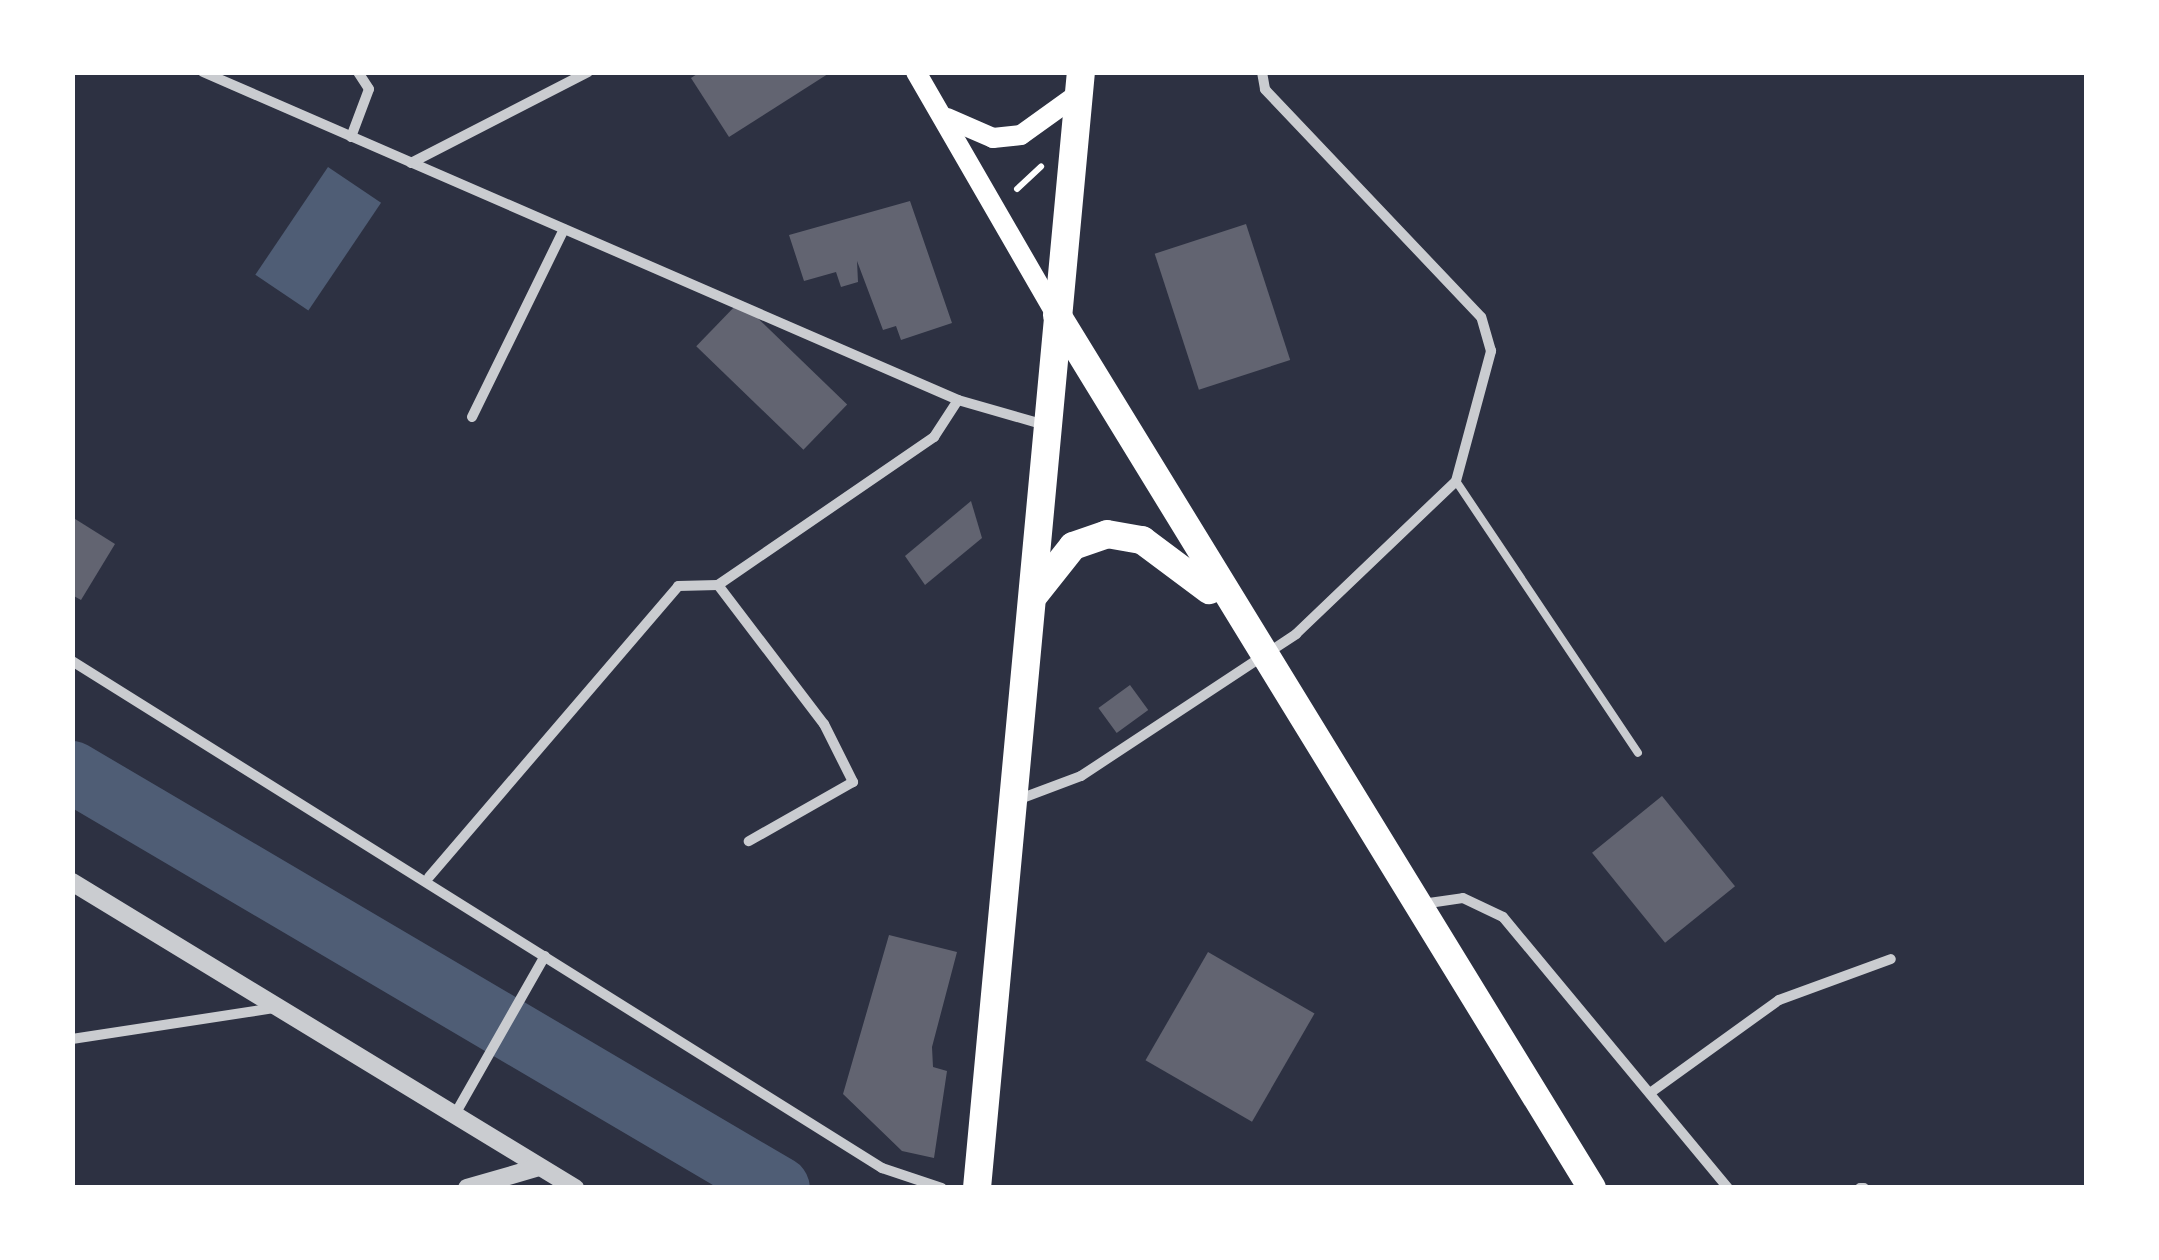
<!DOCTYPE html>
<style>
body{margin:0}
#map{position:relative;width:2159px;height:1260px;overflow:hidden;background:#2d3142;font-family:"Libre Baskerville",serif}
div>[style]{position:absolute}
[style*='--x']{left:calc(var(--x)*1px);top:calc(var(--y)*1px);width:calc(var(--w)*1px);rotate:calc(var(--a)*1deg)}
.water>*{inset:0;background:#4f5d75;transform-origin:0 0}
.river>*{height:62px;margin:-31px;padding:0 31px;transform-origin:31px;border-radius:31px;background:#4f5d75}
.building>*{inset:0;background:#626471;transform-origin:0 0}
.path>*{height:6px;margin:-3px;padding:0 3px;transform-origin:3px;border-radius:3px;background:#fff}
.service>*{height:8px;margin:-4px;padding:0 4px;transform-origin:4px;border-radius:4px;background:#caccd0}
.minor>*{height:10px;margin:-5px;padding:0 5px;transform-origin:5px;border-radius:5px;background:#caccd0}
.tertiary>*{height:18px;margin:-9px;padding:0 9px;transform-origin:9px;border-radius:9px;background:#caccd0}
.secondary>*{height:20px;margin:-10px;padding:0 10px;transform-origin:10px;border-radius:10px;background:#fff}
.trunk>*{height:28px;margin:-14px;padding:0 14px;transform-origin:14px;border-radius:14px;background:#fff}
span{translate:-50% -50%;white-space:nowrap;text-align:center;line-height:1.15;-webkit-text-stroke:10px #fff;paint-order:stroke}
.frame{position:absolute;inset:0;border:75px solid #fff;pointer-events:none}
</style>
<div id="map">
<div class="water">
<i style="left:328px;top:167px;width:64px;height:130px;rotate:34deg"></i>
</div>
<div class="river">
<i style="--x:72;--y:772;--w:820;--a:30.47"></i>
</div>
<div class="building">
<i style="clip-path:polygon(700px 72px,831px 72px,729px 137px,691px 78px)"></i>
<i style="clip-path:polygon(910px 201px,952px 323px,901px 340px,896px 326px,883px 330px,857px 261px,858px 282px,841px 287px,836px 272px,804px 281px,789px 235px)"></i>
<i style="left:1246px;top:224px;width:143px;height:96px;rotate:72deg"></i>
<i style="left:740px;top:301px;width:149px;height:63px;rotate:44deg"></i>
<i style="clip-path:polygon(971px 501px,982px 538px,925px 585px,905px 556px)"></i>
<i style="clip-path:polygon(72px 517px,115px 544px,81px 600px,72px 595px)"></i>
<i style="left:1130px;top:685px;width:31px;height:39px;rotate:54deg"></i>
<i style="left:1662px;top:796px;width:116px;height:90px;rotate:51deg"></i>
<i style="clip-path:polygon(889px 935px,957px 952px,932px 1047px,933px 1067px,947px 1071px,934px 1158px,902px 1151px,843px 1094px)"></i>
<i style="left:1208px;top:952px;width:123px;height:125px;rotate:30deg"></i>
</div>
<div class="path">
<i style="--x:1017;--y:189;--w:33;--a:-43"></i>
</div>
<div class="service">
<i style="--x:1456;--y:481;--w:327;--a:56.2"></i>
</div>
<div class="minor">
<i style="--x:203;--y:72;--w:823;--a:23.48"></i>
<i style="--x:958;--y:400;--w:91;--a:16"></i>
<i style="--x:351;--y:137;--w:51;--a:-69.4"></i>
<i style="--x:369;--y:89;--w:20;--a:-123"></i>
<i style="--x:411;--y:163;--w:199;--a:-27.2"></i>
<i style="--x:472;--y:417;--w:209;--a:-63.9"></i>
<i style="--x:718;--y:585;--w:175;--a:52.7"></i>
<i style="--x:824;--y:724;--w:65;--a:63.4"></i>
<i style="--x:853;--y:782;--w:120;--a:150.4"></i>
<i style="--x:72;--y:661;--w:956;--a:32.04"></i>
<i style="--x:882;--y:1168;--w:63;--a:18.4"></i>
<i style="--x:1017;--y:800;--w:68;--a:-20.6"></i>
<i style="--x:1081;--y:776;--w:258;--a:-33.4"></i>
<i style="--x:1296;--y:634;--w:221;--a:-43.7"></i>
<i style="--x:1456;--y:481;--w:135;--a:-74.9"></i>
<i style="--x:1491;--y:351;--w:35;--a:-106"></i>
<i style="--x:1481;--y:317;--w:314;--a:-133.5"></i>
<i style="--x:1265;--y:89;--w:17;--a:-100"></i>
<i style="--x:429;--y:877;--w:383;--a:-49.4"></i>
<i style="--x:678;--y:586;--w:40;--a:-1.4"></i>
<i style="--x:718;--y:585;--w:262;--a:-34.4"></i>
<i style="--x:934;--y:437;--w:44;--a:-57"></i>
<i style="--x:1422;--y:904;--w:41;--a:-8.3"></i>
<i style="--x:1463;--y:898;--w:44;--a:25.4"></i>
<i style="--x:1503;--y:917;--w:352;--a:50.3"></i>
<i style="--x:72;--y:1039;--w:204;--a:-8.7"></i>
<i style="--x:1650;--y:1093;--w:159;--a:-35.8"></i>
<i style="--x:1779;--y:1000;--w:119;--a:-20.1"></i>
<i style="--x:454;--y:1116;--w:184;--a:-60.4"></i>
<i style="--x:1860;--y:1188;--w:4;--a:0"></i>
</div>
<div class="tertiary">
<i style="--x:72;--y:882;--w:589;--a:31.31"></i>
<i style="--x:467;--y:1188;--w:72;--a:-16.2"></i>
</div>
<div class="secondary">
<i style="--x:916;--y:72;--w:280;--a:60"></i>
<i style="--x:947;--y:118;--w:50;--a:23.5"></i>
<i style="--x:993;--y:138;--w:28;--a:-6"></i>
<i style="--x:1021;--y:135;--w:70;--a:-35.7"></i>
</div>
<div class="trunk">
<i style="--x:1057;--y:315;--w:1024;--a:58.5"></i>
<i style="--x:1035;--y:594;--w:61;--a:-51.6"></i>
<i style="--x:1073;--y:546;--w:36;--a:-19"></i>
<i style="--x:1107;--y:534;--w:36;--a:10"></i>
<i style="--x:1142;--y:540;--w:84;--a:36.7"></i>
<i style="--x:977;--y:1188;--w:1121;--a:-84.68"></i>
</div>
<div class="frame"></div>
</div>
